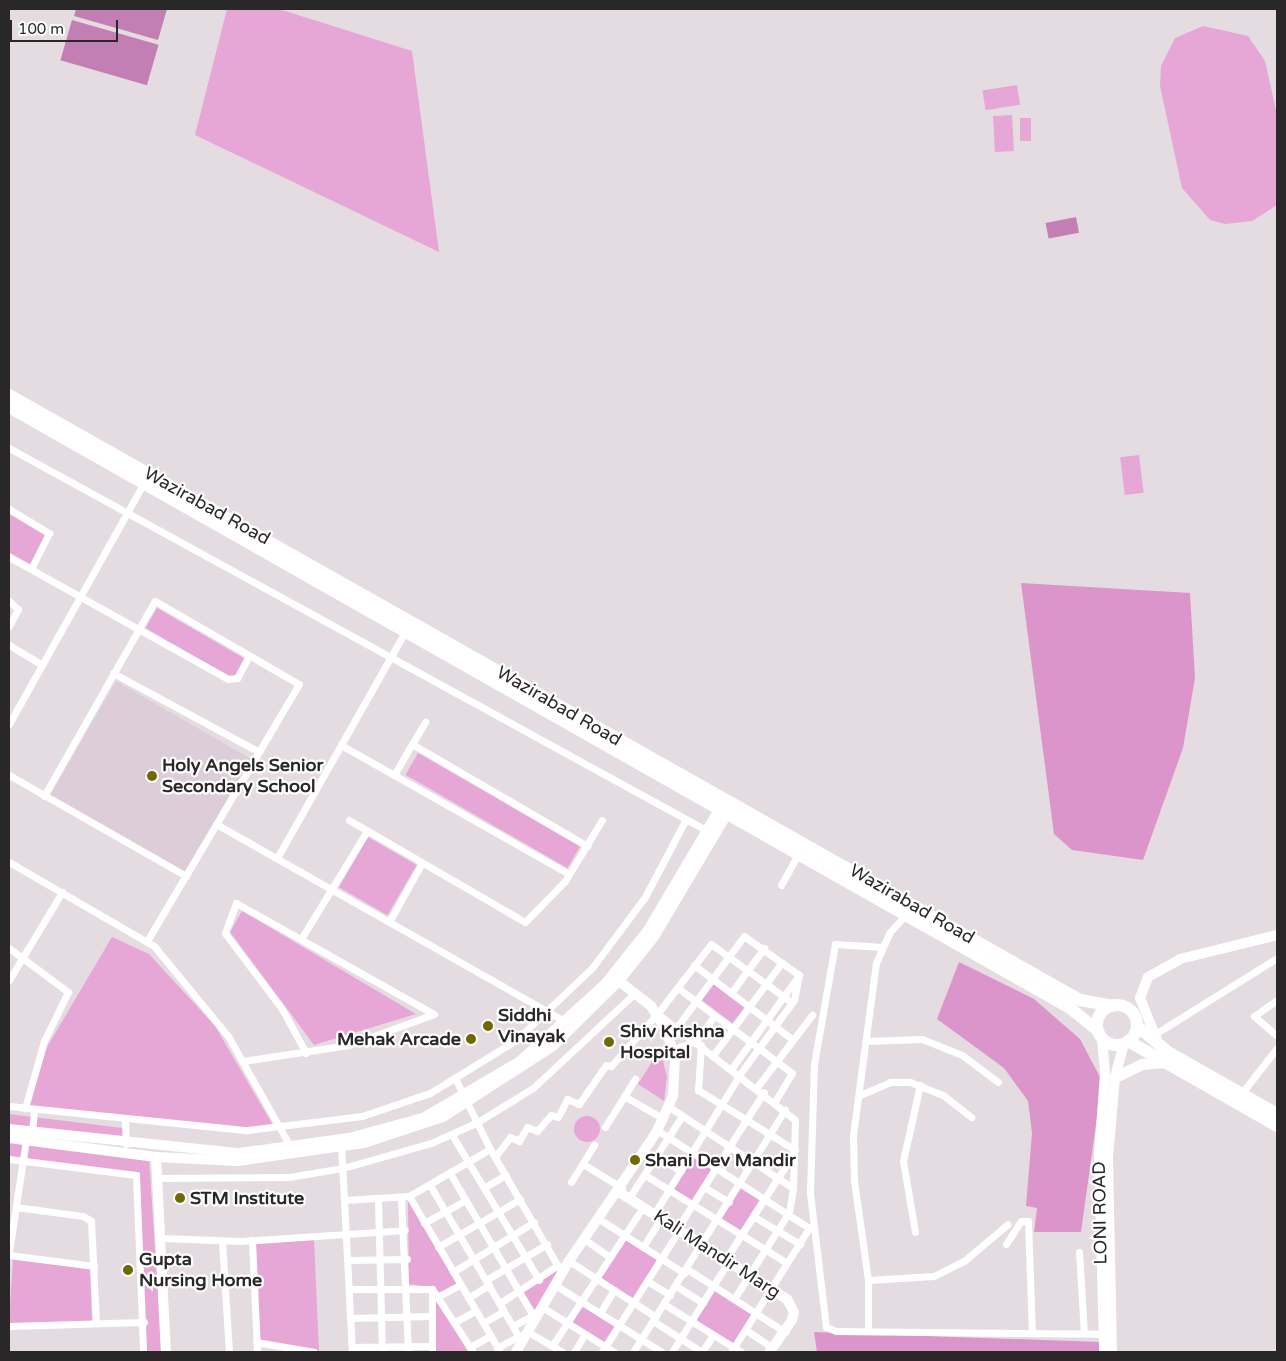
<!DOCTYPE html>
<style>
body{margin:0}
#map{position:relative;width:1286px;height:1361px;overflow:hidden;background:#e5dce2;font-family:"Varela Round",sans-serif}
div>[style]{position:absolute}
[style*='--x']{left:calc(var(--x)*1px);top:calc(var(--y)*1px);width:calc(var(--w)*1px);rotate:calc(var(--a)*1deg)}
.built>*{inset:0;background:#dccdd8;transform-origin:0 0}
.green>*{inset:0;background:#e6a6d6;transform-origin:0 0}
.round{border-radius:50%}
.forest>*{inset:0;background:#db95ca}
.water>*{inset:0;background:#c37fb3;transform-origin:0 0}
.street>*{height:7px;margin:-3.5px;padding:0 3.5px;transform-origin:3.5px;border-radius:3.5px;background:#fff}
.secondary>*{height:10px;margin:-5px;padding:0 5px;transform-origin:5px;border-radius:5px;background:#fff}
.primary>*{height:11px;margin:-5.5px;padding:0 5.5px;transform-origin:5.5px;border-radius:5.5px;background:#fff}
.highway>*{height:12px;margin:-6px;padding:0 6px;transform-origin:6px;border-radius:6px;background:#fff}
.highway>.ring{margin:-6px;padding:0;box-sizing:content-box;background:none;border:12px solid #fff;border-radius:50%}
.dots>*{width:14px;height:14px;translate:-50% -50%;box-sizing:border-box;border:2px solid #fff;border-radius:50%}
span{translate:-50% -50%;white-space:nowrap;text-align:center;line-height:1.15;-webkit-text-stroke:4.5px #fff;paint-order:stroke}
.street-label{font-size:18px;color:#2a2729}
.poi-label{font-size:18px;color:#2a2729;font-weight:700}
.left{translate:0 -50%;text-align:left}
.right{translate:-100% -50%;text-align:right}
.frame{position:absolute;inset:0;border:10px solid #2a2729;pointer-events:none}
.scale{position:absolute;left:10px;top:20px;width:108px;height:22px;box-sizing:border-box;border:2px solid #2a2729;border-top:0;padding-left:6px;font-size:15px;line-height:18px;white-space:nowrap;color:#2a2729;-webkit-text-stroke:4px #fff;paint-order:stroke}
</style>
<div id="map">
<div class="built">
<i style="left:116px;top:681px;width:157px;height:132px;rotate:30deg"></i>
</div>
<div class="green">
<i style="clip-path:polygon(227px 9px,279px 9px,412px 51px,439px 252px,195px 135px)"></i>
<i style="clip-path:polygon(1203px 26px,1248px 36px,1265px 61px,1277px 115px,1277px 205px,1252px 221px,1225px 224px,1210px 220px,1182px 188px,1160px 86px,1161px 66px,1175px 38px)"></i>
<i style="left:1017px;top:85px;width:20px;height:35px;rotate:81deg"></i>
<i style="left:1012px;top:115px;width:36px;height:19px;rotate:87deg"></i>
<i style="left:1020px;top:118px;width:11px;height:23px"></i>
<i style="left:1139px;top:455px;width:38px;height:19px;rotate:83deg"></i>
<i style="clip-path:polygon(9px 514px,48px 537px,32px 565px,9px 552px)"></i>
<i style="left:157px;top:608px;width:103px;height:23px;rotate:30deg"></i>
<i style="left:418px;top:753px;width:187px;height:25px;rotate:30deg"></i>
<i style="left:368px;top:837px;width:56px;height:58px;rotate:30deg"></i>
<i style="clip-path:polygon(242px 911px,416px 1014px,314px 1045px,230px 932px)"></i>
<i style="clip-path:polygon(112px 937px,149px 954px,215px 1026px,274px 1127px,234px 1132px,28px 1109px,47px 1047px)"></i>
<i style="left:713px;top:981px;width:41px;height:22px;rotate:37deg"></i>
<i style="clip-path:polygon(660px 1049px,667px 1077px,664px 1101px,638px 1084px)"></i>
<i style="left:9px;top:1114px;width:116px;height:18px;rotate:7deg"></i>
<i class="round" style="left:574px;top:1116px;width:26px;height:26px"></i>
<i style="clip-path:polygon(9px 1141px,149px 1159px,162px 1352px,145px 1352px,137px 1175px,9px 1157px)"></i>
<i style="left:693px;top:1155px;width:23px;height:41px;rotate:31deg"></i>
<i style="left:742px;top:1186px;width:22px;height:41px;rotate:32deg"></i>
<i style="clip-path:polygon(408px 1200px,457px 1283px,440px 1293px,432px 1287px,409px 1284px)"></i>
<i style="left:625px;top:1238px;width:39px;height:48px;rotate:32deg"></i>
<i style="clip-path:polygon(314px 1239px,319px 1351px,258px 1340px,254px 1244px)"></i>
<i style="clip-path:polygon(13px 1259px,90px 1269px,92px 1322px,9px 1324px)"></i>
<i style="clip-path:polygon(555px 1268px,560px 1274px,535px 1310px,522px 1292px)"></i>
<i style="left:714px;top:1289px;width:47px;height:37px;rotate:32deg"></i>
<i style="clip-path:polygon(433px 1294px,468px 1352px,433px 1352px)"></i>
<i style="left:582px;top:1303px;width:40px;height:23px;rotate:34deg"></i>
</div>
<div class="forest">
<i style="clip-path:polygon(1021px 583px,1190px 593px,1195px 678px,1183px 748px,1143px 860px,1072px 850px,1054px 834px)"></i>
<i style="clip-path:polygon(959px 962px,1034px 999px,1080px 1039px,1102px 1081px,1081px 1232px,1034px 1232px,1037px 1208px,1026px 1206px,1032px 1133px,1028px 1101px,1004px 1068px,937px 1019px)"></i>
<i style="clip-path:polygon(814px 1332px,1099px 1342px,1100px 1352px,817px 1352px)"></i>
</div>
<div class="water">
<i style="clip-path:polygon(76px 9px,167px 9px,158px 40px,74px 16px)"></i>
<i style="left:72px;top:20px;width:90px;height:42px;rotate:16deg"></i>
<i style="left:1076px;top:217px;width:16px;height:31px;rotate:79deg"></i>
</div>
<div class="street">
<i style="--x:9;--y:448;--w:795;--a:28.73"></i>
<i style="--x:9;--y:509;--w:47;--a:31"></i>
<i style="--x:49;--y:533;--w:40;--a:116.6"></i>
<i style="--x:9;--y:557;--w:251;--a:29.1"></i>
<i style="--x:228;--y:679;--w:9;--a:-6"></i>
<i style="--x:237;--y:678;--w:26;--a:-62"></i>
<i style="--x:9;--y:601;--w:12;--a:42"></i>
<i style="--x:18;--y:609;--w:19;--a:118"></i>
<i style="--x:9;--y:645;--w:39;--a:31"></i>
<i style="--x:113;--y:673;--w:166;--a:28.4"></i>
<i style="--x:9;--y:724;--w:277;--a:-60.8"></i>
<i style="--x:412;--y:744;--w:26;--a:-59"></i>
<i style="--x:341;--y:745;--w:262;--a:29.5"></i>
<i style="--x:9;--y:775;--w:204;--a:29.7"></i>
<i style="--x:394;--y:775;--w:36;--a:-60"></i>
<i style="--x:412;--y:744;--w:203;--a:30.2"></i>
<i style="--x:44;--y:796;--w:224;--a:-60.4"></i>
<i style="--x:155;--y:601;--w:166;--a:30"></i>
<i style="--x:299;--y:684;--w:299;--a:120.6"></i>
<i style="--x:349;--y:820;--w:203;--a:30.1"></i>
<i style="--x:525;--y:922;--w:57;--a:-45.7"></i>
<i style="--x:565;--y:881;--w:71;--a:-58.8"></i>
<i style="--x:216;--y:824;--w:402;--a:29.5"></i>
<i style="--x:277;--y:858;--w:260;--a:-60.5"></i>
<i style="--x:9;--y:862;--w:168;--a:30.1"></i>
<i style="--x:154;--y:946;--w:117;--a:50.6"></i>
<i style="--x:228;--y:1036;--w:129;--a:60.6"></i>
<i style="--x:781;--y:885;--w:37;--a:-61"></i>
<i style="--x:389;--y:922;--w:68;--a:-60.8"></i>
<i style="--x:301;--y:939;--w:127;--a:-58.6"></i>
<i style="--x:882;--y:947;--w:47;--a:-176.3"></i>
<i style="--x:835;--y:944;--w:122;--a:99.9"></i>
<i style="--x:814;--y:1064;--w:129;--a:91.8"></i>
<i style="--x:810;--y:1193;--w:135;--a:83.2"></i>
<i style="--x:826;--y:1327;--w:11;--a:22"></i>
<i style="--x:836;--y:1331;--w:267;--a:0.6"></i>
<i style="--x:9;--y:948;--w:74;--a:36.7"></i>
<i style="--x:68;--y:992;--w:55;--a:116.1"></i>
<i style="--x:44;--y:1041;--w:70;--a:105.8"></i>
<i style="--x:694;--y:965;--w:124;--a:37.1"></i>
<i style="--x:9;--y:980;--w:103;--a:-58.9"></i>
<i style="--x:678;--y:988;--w:142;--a:36.7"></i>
<i style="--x:792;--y:1073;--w:33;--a:121"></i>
<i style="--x:731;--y:993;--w:56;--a:-53.7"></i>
<i style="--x:1277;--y:1000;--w:28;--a:145"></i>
<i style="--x:1254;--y:1016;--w:30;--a:41"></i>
<i style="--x:658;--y:1014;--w:173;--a:37.7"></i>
<i style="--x:795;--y:1120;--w:68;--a:91.7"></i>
<i style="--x:1155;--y:1034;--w:144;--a:-31.9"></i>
<i style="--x:866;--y:1041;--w:56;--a:-2"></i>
<i style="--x:922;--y:1039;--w:43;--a:21.8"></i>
<i style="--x:962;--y:1055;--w:45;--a:36.9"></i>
<i style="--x:701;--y:1045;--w:45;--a:93.8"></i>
<i style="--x:698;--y:1090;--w:114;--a:31.7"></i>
<i style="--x:672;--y:1050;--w:26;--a:-21"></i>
<i style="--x:696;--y:1041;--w:32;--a:-54"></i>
<i style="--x:306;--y:1053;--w:50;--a:-118.6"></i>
<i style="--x:282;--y:1009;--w:95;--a:-126.9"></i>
<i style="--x:225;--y:933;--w:32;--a:-70"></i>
<i style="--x:236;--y:903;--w:227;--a:29.3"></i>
<i style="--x:714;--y:1054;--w:114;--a:-53.5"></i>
<i style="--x:243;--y:1061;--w:107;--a:-8.6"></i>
<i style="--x:349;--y:1045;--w:90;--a:-20"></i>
<i style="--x:732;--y:1068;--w:115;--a:-54.2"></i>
<i style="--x:456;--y:1080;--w:77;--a:63.8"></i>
<i style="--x:490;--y:1149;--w:143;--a:59.9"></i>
<i style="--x:757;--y:1087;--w:91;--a:-52.6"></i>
<i style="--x:1241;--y:1094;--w:58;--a:-52"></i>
<i style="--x:860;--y:1095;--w:33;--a:-23"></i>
<i style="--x:890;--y:1082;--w:20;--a:0"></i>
<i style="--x:910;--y:1082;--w:35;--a:22"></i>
<i style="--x:943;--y:1095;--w:36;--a:38"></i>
<i style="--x:624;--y:1096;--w:46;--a:29.9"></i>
<i style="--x:9;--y:1106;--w:239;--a:5.8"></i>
<i style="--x:247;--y:1130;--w:116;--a:-6.9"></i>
<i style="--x:362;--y:1116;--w:72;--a:-18.7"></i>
<i style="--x:430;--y:1093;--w:101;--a:-31.6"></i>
<i style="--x:516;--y:1040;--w:105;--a:-43.5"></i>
<i style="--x:592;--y:968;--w:89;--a:-53.3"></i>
<i style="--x:645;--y:897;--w:88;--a:-62.3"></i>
<i style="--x:669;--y:1107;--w:148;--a:33.2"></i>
<i style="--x:793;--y:1188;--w:24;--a:99"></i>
<i style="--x:789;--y:1212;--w:103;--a:122.3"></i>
<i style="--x:125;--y:1120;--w:24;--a:88"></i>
<i style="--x:605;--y:1127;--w:57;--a:-58"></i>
<i style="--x:657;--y:1130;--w:181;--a:32.8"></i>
<i style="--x:809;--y:1228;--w:146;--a:122.2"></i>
<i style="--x:32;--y:1133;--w:24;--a:-85"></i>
<i style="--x:452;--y:1135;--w:169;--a:59"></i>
<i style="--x:341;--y:1143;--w:209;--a:87"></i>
<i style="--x:656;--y:1156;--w:29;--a:31"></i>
<i style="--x:495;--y:1157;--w:25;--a:-53"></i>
<i style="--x:510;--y:1137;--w:10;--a:24"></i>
<i style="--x:519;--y:1141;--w:16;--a:-60"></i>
<i style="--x:527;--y:1127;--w:11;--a:22"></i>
<i style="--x:537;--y:1131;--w:21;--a:-49"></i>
<i style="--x:551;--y:1115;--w:7;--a:16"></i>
<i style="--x:558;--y:1117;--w:20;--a:-63"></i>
<i style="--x:567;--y:1099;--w:13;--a:23"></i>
<i style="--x:579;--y:1104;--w:47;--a:-55.3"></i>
<i style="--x:606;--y:1065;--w:5;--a:11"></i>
<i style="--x:611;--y:1066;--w:69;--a:-48.5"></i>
<i style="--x:657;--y:1014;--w:88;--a:-52.4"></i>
<i style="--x:711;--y:944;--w:99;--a:35.9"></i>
<i style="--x:9;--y:1159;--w:128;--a:7.2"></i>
<i style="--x:136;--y:1175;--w:177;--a:87.7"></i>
<i style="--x:583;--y:1164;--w:46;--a:31.6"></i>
<i style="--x:451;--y:1175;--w:167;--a:59.7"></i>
<i style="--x:645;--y:1175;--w:167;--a:31.8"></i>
<i style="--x:158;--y:1178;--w:131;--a:-0.4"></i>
<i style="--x:289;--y:1177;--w:55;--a:-9.5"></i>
<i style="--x:343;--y:1168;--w:91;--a:-15.9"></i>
<i style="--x:431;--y:1143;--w:49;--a:-24"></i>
<i style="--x:476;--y:1123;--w:67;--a:-31.6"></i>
<i style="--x:533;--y:1088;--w:139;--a:-43"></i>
<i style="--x:571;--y:1182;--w:44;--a:-58.1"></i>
<i style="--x:431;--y:1187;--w:180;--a:59.6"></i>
<i style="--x:485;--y:1187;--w:24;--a:-30"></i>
<i style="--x:704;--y:1187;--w:29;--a:31"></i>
<i style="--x:409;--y:1196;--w:181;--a:59.7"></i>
<i style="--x:401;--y:1198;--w:154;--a:87.4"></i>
<i style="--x:629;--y:1198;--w:98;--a:-57.1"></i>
<i style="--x:345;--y:1200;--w:64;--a:-3.6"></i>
<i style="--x:409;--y:1196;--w:94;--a:-30.1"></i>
<i style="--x:378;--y:1200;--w:152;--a:88.5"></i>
<i style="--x:16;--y:1207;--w:68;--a:7.7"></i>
<i style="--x:83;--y:1216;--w:9;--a:32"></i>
<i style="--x:91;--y:1221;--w:102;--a:87.2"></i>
<i style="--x:654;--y:1214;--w:164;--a:-58.4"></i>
<i style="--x:740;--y:1074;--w:92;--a:-53.9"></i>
<i style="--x:794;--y:1000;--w:25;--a:-79"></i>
<i style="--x:799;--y:975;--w:67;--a:-144.7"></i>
<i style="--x:744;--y:936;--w:113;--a:126.4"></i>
<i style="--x:753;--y:1216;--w:55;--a:30.8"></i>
<i style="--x:599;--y:1219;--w:101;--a:32.4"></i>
<i style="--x:424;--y:1223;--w:48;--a:-28.7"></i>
<i style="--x:677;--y:1229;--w:162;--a:-57.6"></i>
<i style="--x:915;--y:1232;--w:72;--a:-99.6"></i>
<i style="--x:903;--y:1161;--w:78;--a:-77.4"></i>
<i style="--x:160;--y:1238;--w:81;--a:2.1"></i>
<i style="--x:241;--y:1241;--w:164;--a:-3.8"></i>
<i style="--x:584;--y:1239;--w:32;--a:35"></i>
<i style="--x:252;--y:1240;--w:112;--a:87.4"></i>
<i style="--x:222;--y:1241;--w:111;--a:86.4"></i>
<i style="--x:1006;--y:1244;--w:27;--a:-57"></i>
<i style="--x:1021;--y:1221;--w:7;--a:0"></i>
<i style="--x:1028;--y:1221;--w:112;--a:88"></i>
<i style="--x:438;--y:1247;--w:95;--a:-30.3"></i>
<i style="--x:643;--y:1247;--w:34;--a:-58"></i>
<i style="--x:9;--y:1252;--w:113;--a:-81.4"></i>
<i style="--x:1079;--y:1252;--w:81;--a:86.5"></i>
<i style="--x:9;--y:1255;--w:86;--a:7.4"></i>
<i style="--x:348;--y:1260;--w:59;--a:-1"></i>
<i style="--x:725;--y:1260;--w:127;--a:-57.2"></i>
<i style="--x:569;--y:1261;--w:103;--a:32.8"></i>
<i style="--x:687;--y:1269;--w:117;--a:32.7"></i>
<i style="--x:453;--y:1272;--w:95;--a:-31.7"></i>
<i style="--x:486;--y:1280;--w:71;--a:-30.5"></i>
<i style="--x:868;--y:1280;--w:66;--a:-3.5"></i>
<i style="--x:934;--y:1276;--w:34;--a:-27"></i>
<i style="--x:964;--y:1261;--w:57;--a:-40.1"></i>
<i style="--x:647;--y:1281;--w:27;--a:31"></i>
<i style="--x:555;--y:1285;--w:126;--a:32.1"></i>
<i style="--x:676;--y:1286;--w:32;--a:32"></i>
<i style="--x:350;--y:1289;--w:82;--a:0"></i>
<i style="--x:432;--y:1289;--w:75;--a:56.9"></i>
<i style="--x:439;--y:1296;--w:24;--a:-28"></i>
<i style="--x:468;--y:1298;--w:25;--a:-32"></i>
<i style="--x:500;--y:1303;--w:69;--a:-33.2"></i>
<i style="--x:664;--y:1304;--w:91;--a:31.9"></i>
<i style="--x:542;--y:1307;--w:85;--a:32"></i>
<i style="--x:600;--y:1313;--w:27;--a:-59"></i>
<i style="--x:350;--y:1318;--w:82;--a:-1.4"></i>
<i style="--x:653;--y:1321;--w:58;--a:32.3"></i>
<i style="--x:455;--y:1322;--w:23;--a:-29"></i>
<i style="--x:483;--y:1323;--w:24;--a:-30"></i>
<i style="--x:9;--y:1326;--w:135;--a:-1.7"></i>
<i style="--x:513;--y:1326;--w:23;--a:-29"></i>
<i style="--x:746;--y:1330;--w:32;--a:34"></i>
<i style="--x:868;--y:1331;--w:51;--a:-90"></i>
<i style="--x:868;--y:1280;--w:101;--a:-98"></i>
<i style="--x:854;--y:1180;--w:45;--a:-91.3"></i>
<i style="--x:853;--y:1135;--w:174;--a:-82.4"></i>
<i style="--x:876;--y:963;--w:34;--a:-66"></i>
<i style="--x:890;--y:932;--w:24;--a:-48"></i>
<i style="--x:528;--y:1332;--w:39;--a:30"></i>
<i style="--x:256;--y:1342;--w:59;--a:9.8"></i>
<i style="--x:552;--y:1346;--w:166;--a:-56.8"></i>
<i style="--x:352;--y:1347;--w:80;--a:-0.7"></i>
<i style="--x:470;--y:1347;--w:23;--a:-29"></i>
<i style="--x:497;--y:1348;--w:25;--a:-29"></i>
<i style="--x:432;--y:1352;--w:63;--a:-90"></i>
<i style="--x:574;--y:1352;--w:21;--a:-59"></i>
<i style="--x:602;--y:1352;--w:144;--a:-57.7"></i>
<i style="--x:633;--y:1352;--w:286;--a:-57.9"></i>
<i style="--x:672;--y:1352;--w:106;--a:-58.1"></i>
<i style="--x:702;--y:1352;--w:20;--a:-57"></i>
</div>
<div class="secondary">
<i style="--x:1102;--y:1038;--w:36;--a:85"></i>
<i style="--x:1105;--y:1074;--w:81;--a:94.2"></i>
<i style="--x:1099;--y:1155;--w:197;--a:88.5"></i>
<i style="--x:1159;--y:1045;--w:51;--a:-112"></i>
<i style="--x:1140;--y:998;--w:22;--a:-69"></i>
<i style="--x:1148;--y:977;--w:37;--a:-29"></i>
<i style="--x:1180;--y:959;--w:100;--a:-13.9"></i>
<i style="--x:9;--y:1129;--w:231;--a:6"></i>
<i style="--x:239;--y:1153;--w:111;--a:-7.8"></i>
<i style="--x:349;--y:1138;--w:77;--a:-15.1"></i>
<i style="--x:423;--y:1118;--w:111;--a:-30.3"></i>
<i style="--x:519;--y:1062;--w:116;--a:-42.2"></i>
<i style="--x:605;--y:984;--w:69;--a:-51.5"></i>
<i style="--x:648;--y:930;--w:147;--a:-59.4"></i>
<i style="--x:9;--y:1138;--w:148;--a:7.4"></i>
<i style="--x:156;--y:1157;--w:82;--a:2.8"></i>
<i style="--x:238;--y:1161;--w:127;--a:-8.1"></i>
<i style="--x:364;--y:1143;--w:83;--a:-18.2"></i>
<i style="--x:443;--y:1117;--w:131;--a:-32.8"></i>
<i style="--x:553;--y:1046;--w:93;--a:-44.6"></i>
<i style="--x:619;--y:981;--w:56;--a:-51.5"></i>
<i style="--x:654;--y:937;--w:149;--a:-59.3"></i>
<i style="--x:156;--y:1157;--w:195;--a:87.1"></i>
<i style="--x:619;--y:1192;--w:199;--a:32.5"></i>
<i style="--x:787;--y:1299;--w:15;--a:62"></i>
<i style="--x:794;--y:1312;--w:8;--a:104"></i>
<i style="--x:792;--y:1320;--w:39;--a:125"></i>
<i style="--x:516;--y:1352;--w:105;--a:-59.8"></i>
<i style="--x:569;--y:1261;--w:155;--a:-55.8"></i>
<i style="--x:656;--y:1133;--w:41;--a:-65.3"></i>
<i style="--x:673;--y:1096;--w:37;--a:-87"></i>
<i style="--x:675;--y:1059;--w:30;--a:-107"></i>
<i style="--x:666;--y:1030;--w:28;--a:-122"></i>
<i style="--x:651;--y:1006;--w:47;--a:-141.9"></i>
<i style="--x:1112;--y:1352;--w:195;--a:-91.2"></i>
<i style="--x:1108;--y:1157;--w:80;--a:-85"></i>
<i style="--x:1115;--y:1077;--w:34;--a:-75"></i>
</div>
<div class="primary">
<i style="--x:1115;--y:1077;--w:30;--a:-26"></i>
<i style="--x:1142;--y:1064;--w:24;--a:-5"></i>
</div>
<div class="highway">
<i style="--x:9;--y:395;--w:1230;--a:29.46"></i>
<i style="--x:1080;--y:1000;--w:34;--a:10"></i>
<i style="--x:9;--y:407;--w:1219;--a:29.53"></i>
<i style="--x:1070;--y:1008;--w:36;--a:39"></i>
<i class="ring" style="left:1097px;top:1005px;width:28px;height:28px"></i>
<i style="--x:1137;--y:1026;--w:40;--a:40"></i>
<i style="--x:1168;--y:1052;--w:125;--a:29.6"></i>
<i style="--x:1128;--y:1041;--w:172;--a:29.7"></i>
</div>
<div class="dots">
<i style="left:152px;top:776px;background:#706800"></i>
<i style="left:488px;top:1026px;background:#706800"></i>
<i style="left:471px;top:1039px;background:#706800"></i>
<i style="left:609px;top:1042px;background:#706800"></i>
<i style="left:635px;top:1160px;background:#706800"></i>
<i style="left:180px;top:1198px;background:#706800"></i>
<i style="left:128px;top:1270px;background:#706800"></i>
</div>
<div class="street-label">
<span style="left:207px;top:506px;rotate:29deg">Wazirabad Road</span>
<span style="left:559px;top:706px;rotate:30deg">Wazirabad Road</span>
<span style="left:912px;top:904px;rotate:30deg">Wazirabad Road</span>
<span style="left:1100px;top:1213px;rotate:-91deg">LONI ROAD</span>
<span style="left:717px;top:1254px;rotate:33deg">Kali Mandir Marg</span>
</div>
<div class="poi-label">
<span class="left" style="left:162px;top:776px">Holy Angels Senior<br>Secondary School</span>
<span class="left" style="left:498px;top:1026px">Siddhi<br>Vinayak</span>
<span class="left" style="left:620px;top:1042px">Shiv Krishna<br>Hospital</span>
<span class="right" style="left:461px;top:1039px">Mehak Arcade</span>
<span class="left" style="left:645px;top:1160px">Shani Dev Mandir</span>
<span class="left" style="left:190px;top:1198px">STM Institute</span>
<span class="left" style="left:139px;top:1270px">Gupta<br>Nursing Home</span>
</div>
<div class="frame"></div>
<div class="scale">100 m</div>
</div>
